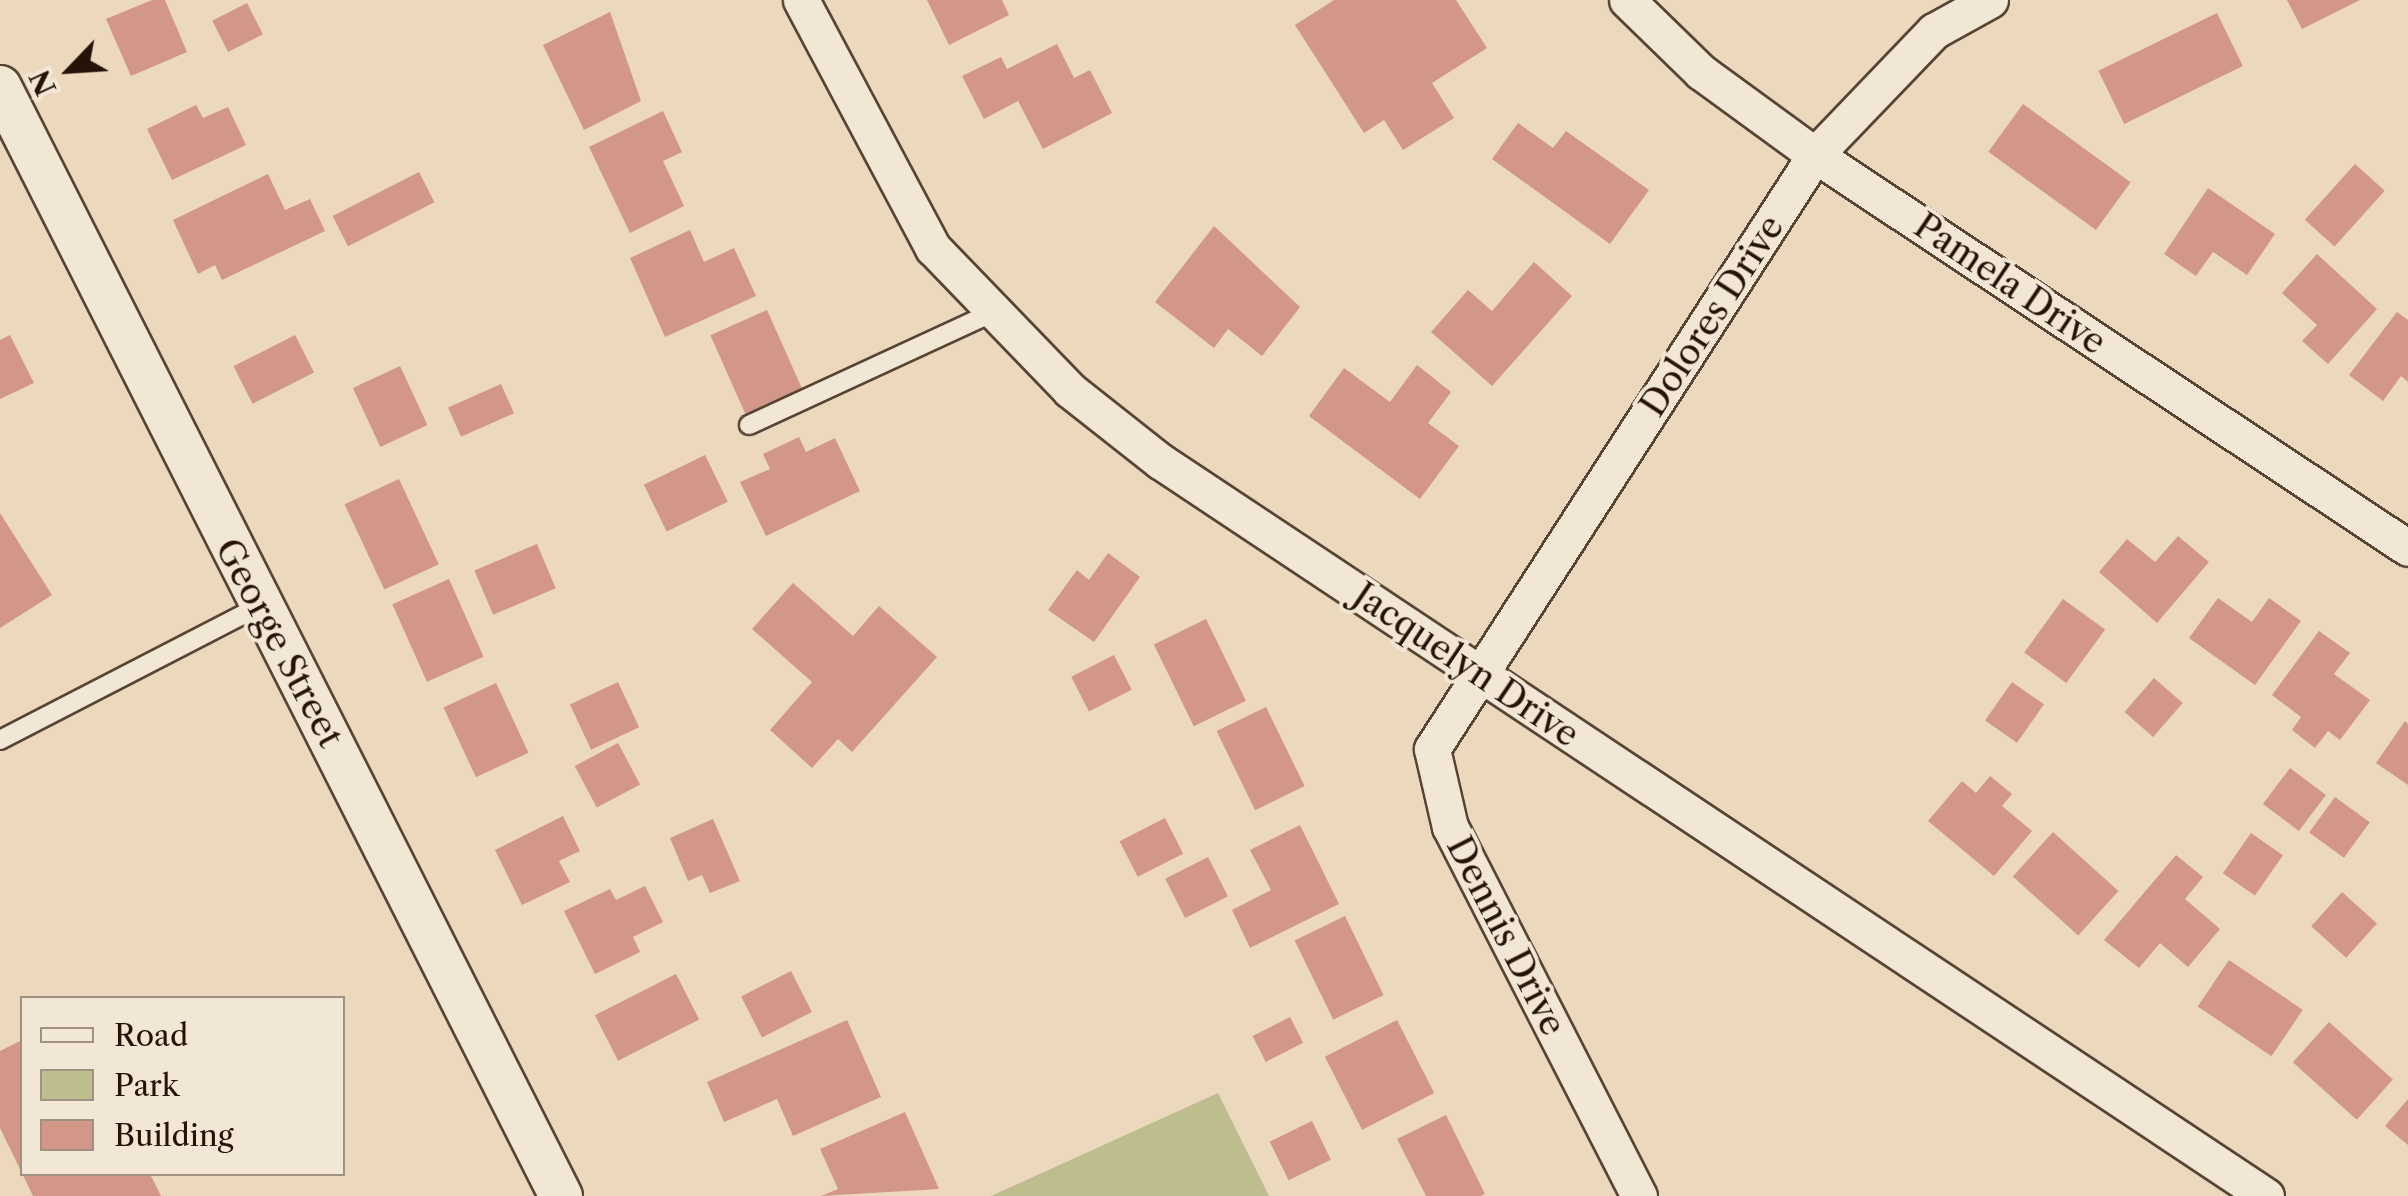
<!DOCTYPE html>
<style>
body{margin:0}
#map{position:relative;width:2408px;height:1196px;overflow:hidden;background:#ebd8bd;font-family:"Libre Caslon Text",serif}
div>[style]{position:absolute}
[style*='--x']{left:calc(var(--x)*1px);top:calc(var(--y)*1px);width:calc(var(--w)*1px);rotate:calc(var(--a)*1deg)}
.green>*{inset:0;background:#bdbd8d}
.building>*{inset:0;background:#d29788;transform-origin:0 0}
.roads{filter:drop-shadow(2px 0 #574435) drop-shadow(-2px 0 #574435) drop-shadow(0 2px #574435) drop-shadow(0 -2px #574435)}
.service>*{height:18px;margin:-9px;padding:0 9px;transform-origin:9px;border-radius:9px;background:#f2e6d4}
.minor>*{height:35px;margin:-17.5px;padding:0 17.5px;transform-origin:17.5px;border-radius:17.5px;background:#f2e6d4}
.tertiary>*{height:42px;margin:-21px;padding:0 21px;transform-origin:21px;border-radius:21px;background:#f2e6d4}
span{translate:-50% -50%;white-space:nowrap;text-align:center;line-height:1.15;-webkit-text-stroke:8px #f2e6d4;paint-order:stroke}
.street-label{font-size:35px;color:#261208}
.legend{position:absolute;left:20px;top:996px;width:325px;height:180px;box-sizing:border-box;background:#f2e6d4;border:2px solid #a09182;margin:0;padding:12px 18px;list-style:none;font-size:30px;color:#261208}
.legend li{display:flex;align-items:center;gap:20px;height:50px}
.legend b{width:50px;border:2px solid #a09182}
.north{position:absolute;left:20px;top:20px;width:100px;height:100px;-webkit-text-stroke:8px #f2e6d4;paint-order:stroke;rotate:245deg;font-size:28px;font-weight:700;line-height:40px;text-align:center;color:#261208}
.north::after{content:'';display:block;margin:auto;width:35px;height:45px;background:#261208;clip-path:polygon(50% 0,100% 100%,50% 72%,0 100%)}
</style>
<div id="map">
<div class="green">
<i style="clip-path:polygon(1218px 1093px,1269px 1196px,991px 1196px)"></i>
</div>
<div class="building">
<i style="clip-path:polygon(152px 0,165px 0,187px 52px,131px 76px,106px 19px)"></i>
<i style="clip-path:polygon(927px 0,1002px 0,1009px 15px,949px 45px)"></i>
<i style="clip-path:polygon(1334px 0,1456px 0,1487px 48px,1432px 83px,1454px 118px,1403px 150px,1384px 120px,1364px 133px,1295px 25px)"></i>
<i style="clip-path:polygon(2287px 0,2360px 0,2302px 29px)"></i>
<i style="left:247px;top:3px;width:35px;height:39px;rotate:63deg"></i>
<i style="clip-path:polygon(610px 12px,641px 101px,584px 130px,543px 45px)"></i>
<i style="left:2217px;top:13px;width:59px;height:132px;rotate:64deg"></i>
<i style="clip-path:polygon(1057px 44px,1074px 78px,1090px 70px,1112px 113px,1043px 149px,1018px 101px,984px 119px,962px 76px,1001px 57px,1007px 69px)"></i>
<i style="left:2023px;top:104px;width:133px;height:59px;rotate:36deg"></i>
<i style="clip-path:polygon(196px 105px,203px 118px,228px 107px,246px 145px,172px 180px,147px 129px)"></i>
<i style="clip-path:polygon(663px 111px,682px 152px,663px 161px,684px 206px,630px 233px,589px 147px)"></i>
<i style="clip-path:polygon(1518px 123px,1553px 148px,1566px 131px,1649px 190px,1610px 244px,1492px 159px)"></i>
<i style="left:2355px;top:164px;width:40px;height:75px;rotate:42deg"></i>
<i style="left:419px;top:172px;width:34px;height:97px;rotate:63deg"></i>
<i style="clip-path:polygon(268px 174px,285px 210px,310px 199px,325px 231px,222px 280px,215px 265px,198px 274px,173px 220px)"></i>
<i style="clip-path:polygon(2208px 188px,2275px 234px,2247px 275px,2213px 252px,2196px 276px,2164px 254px)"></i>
<i style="clip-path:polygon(1214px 226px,1300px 307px,1262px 356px,1228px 329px,1214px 348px,1155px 302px)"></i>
<i style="clip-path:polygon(690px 230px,704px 262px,734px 248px,756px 296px,665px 337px,630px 258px)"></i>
<i style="clip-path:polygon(2317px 254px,2377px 309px,2328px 364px,2302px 341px,2317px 325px,2282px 293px)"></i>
<i style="clip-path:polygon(1534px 262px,1572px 296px,1492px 386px,1431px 332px,1468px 290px,1492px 311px)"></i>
<i style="left:767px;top:310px;width:92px;height:62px;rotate:66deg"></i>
<i style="clip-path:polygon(2397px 312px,2408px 320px,2408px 382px,2401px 376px,2383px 401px,2349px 375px)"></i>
<i style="clip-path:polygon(10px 335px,34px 383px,0 399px,0 340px)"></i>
<i style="left:295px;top:335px;width:42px;height:69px;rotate:63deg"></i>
<i style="clip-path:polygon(1417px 365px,1451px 392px,1428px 423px,1459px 446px,1420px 499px,1309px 416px,1344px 368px,1390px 402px)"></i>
<i style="left:400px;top:366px;width:65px;height:52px;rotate:65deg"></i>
<i style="left:501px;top:384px;width:32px;height:58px;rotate:66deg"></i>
<i style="clip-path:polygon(799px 437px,806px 452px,835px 438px,860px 491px,766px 536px,740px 482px,770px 469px,763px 454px)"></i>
<i style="left:705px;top:455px;width:52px;height:68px;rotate:64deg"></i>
<i style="left:399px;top:479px;width:94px;height:60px;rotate:65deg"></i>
<i style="clip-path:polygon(0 513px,52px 595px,0 628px)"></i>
<i style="clip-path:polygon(2178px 536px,2209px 562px,2157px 623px,2099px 572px,2127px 539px,2155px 562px)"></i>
<i style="left:537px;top:544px;width:48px;height:68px;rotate:67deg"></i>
<i style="clip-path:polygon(1108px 553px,1140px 577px,1094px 642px,1048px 610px,1077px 570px,1089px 580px)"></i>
<i style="left:449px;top:579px;width:85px;height:62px;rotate:66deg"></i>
<i style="clip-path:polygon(793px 583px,853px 636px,879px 606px,937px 657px,852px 752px,838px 739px,812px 768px,770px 730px,812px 682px,752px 629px)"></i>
<i style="clip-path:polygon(2218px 598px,2252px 622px,2269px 598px,2301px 621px,2255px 685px,2189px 638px)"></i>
<i style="left:2063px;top:599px;width:52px;height:66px;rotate:36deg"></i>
<i style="left:1206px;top:619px;width:91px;height:58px;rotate:64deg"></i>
<i style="clip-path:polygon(2319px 631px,2350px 653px,2334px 674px,2370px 700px,2340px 740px,2328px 731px,2315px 748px,2292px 730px,2301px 717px,2272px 695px)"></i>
<i style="left:1114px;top:655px;width:39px;height:48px;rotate:63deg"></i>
<i style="left:2154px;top:678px;width:38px;height:45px;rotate:41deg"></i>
<i style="left:618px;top:682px;width:50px;height:53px;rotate:65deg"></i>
<i style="left:2012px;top:682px;width:39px;height:47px;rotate:35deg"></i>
<i style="left:496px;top:683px;width:77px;height:58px;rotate:65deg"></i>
<i style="left:1266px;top:707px;width:88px;height:55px;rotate:64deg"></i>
<i style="clip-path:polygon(2405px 721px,2408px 724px,2408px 785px,2376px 763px)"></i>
<i style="left:618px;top:743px;width:47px;height:49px;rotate:62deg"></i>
<i style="left:2290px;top:768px;width:45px;height:45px;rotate:37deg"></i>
<i style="clip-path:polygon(1990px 776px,2012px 794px,2002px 806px,2032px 831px,1994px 876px,1928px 821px,1962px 781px,1976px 793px)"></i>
<i style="left:2335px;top:797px;width:43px;height:44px;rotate:36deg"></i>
<i style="clip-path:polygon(563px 816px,580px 851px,559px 861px,570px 882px,522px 905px,495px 850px)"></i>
<i style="left:1165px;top:818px;width:40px;height:51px;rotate:63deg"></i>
<i style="clip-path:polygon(713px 819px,740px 881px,710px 893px,702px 875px,688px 881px,670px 838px)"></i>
<i style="clip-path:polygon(1300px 825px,1339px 904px,1250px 948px,1232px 910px,1271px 890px,1250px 850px)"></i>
<i style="left:2053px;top:832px;width:88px;height:60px;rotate:42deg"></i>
<i style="left:2251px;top:833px;width:39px;height:49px;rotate:35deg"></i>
<i style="clip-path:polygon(2176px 855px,2203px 877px,2185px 899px,2220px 929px,2188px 967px,2160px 943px,2139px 968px,2104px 940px)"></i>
<i style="left:1208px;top:857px;width:44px;height:48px;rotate:63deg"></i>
<i style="clip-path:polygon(645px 886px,663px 922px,633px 937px,640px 952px,595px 974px,564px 911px,610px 889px,616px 900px)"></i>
<i style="left:2342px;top:892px;width:47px;height:46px;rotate:42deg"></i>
<i style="left:1345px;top:916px;width:88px;height:56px;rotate:64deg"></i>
<i style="left:2229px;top:960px;width:89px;height:56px;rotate:34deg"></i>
<i style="left:791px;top:971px;width:46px;height:56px;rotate:63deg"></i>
<i style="left:676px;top:974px;width:51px;height:91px;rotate:63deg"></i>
<i style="left:1290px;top:1017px;width:29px;height:42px;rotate:63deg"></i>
<i style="clip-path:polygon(847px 1020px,881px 1097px,793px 1136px,777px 1099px,724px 1122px,707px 1082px)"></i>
<i style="left:1397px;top:1020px;width:82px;height:81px;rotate:63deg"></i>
<i style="left:2329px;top:1022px;width:86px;height:54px;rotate:42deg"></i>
<i style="clip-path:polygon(22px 1040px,22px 1174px,150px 1174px,161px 1196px,33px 1196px,0 1128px,0 1051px)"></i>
<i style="clip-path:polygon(2408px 1099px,2408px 1145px,2385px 1126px)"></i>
<i style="clip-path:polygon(905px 1112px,939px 1189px,821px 1196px,838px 1189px,820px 1149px)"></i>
<i style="clip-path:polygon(1446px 1115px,1485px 1194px,1481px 1196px,1426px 1196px,1397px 1139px)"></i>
<i style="left:1312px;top:1121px;width:43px;height:47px;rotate:64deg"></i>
</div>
<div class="roads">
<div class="service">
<i style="--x:749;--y:425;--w:267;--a:-24.8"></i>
<i style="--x:0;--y:740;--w:290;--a:-27.3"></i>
</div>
<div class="minor">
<i style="--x:801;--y:0;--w:281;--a:62"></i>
<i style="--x:933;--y:248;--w:197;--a:46"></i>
<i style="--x:1070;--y:390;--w:115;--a:38.3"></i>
<i style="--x:1160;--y:461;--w:1328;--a:33.61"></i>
<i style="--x:1627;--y:0;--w:103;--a:44.2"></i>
<i style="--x:1701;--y:72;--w:141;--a:36.1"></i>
<i style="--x:1815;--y:155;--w:711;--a:33.53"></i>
<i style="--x:1639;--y:1196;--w:415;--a:-117.1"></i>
<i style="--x:1450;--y:827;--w:80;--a:-103"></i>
<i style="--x:1432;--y:749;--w:707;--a:-57.19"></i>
<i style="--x:1815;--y:155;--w:172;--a:-46.2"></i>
<i style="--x:1934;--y:31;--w:64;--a:-29"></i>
</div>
<div class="tertiary">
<i style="--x:0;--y:87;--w:1243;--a:63.17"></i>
</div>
</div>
<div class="street-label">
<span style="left:2010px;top:284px;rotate:34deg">Pamela Drive</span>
<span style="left:1712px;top:316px;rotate:-57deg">Dolores Drive</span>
<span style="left:279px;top:643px;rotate:62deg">George Street</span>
<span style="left:1466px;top:665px;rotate:34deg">Jacquelyn Drive</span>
<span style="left:1506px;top:936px;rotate:63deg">Dennis Drive</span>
</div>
<ul class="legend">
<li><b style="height:12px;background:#f2e6d4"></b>Road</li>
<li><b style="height:28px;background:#bdbd8d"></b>Park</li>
<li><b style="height:28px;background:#d29788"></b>Building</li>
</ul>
<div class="north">N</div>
</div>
